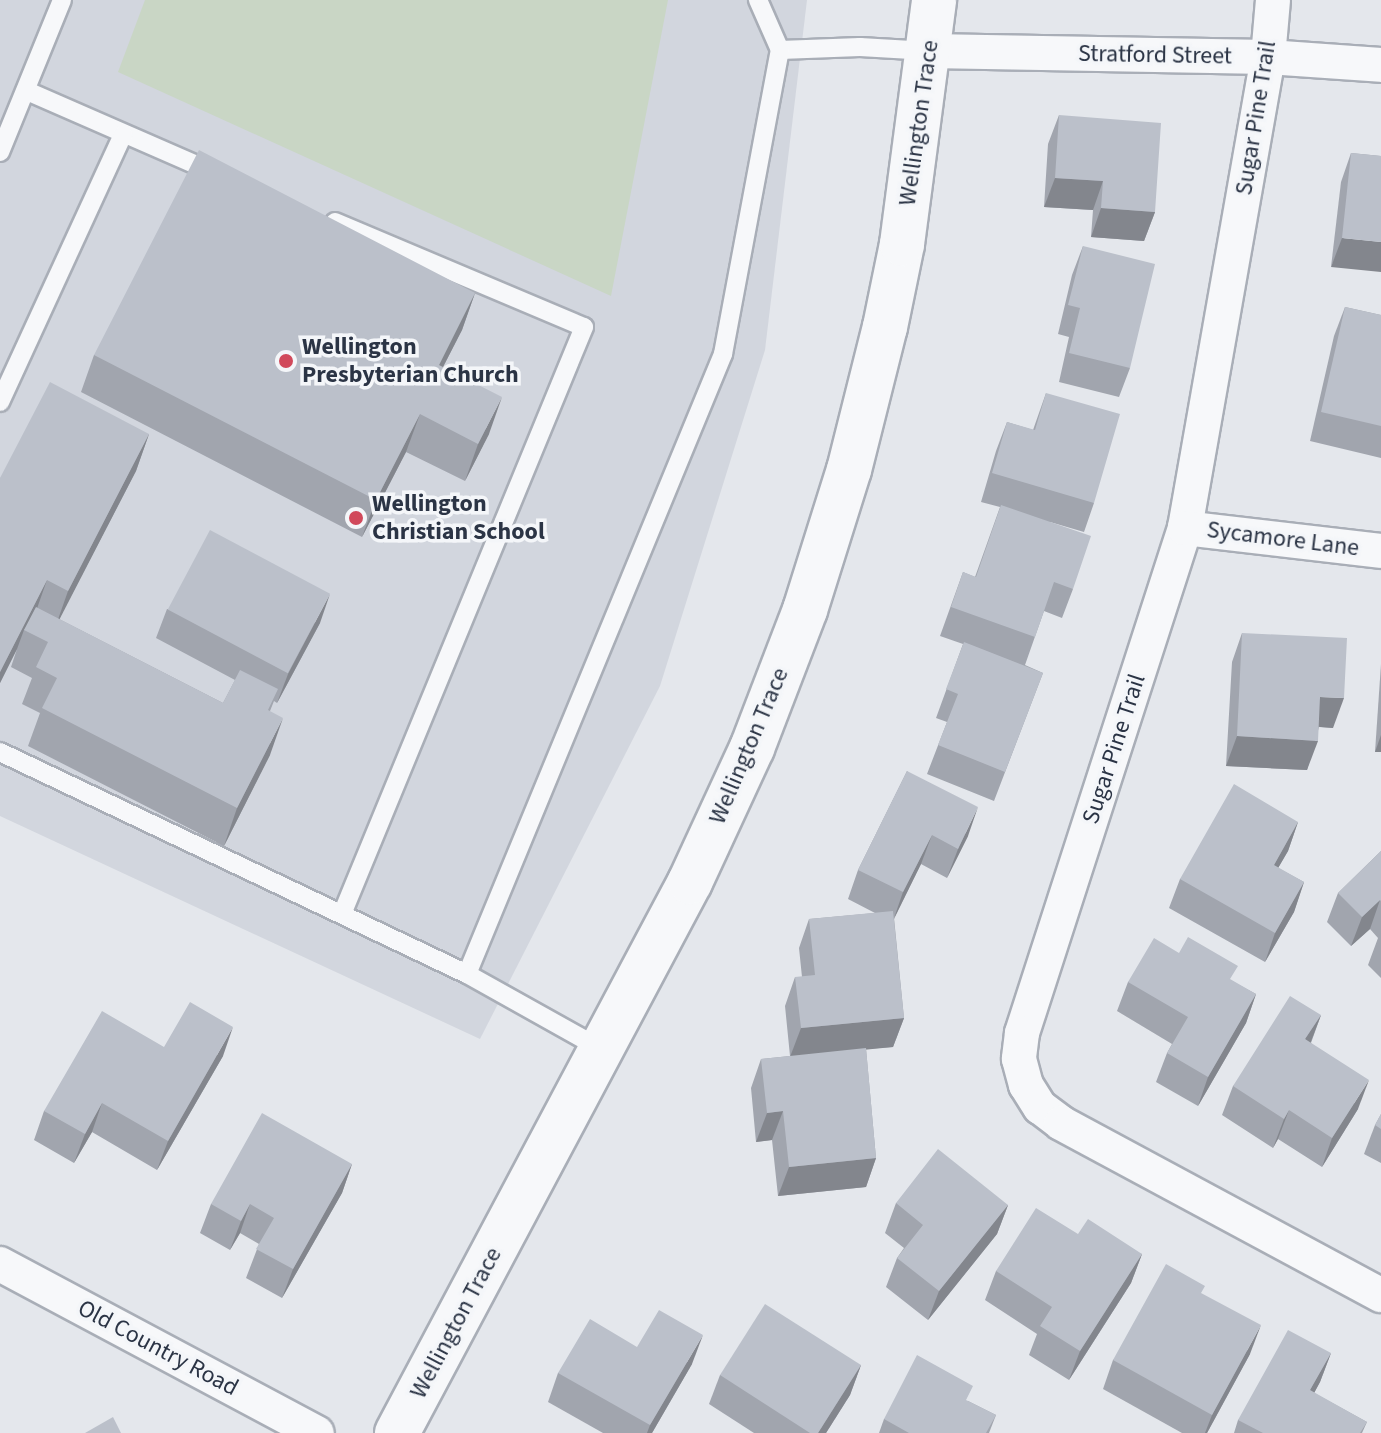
<!DOCTYPE html>
<style>
body{margin:0}
#map{position:relative;width:1381px;height:1433px;overflow:hidden;background:#e4e7ec;font-family:"Source Sans 3",sans-serif}
div>[style]{position:absolute}
[style*='--x']{left:calc(var(--x)*1px);top:calc(var(--y)*1px);width:calc(var(--w)*1px);rotate:calc(var(--a)*1deg)}
.built>*{inset:0;background:#d2d6de}
.green>*{inset:0;background:#c9d6c5}
.roads{filter:drop-shadow(2px 0 #a9aeb7) drop-shadow(-2px 0 #a9aeb7) drop-shadow(0 2px #a9aeb7) drop-shadow(0 -2px #a9aeb7)}
.service>*{height:18px;margin:-9px;padding:0 9px;transform-origin:9px;border-radius:9px;background:#f7f8fa}
.minor>*{height:34px;margin:-17px;padding:0 17px;transform-origin:17px;border-radius:17px;background:#f7f8fa}
.tertiary>*{height:44px;margin:-22px;padding:0 22px;transform-origin:22px;border-radius:22px;background:#f7f8fa}
.wall>*{inset:0;background:#a1a5ae}
.shaded-wall>*{inset:0;background:#83868d}
.building>*{inset:0;background:#bbc0ca;transform-origin:0 0}
.dots>*{width:22px;height:22px;translate:-50% -50%;box-sizing:border-box;border:4px solid #f4f6f9;border-radius:50%}
span{translate:-50% -50%;white-space:nowrap;text-align:center;line-height:1.15;-webkit-text-stroke:7px #f4f6f9;paint-order:stroke}
.street-label{font-size:24px;color:#2b3445}
.poi-label{font-size:24px;color:#2b3445;font-weight:700}
.left{translate:0 -50%;text-align:left}
</style>
<div id="map">
<div class="built">
<i style="clip-path:polygon(0 0,807px 0,765px 350px,660px 686px,480px 1039px,0 816px)"></i>
</div>
<div class="green">
<i style="clip-path:polygon(145px 0,668px 0,611px 296px,118px 72px)"></i>
</div>
<div class="roads">
<div class="service">
<i style="--x:780;--y:50;--w:80;--a:-2.1"></i>
<i style="--x:860;--y:47;--w:69;--a:3.3"></i>
<i style="--x:27;--y:91;--w:205;--a:23.6"></i>
<i style="--x:0;--y:152;--w:164;--a:-67.8"></i>
<i style="--x:335;--y:222;--w:270;--a:22.9"></i>
<i style="--x:584;--y:327;--w:635;--a:112.4"></i>
<i style="--x:0;--y:402;--w:295;--a:-65.3"></i>
<i style="--x:0;--y:752;--w:517;--a:25.43"></i>
<i style="--x:467;--y:974;--w:154;--a:29.2"></i>
<i style="--x:467;--y:974;--w:671;--a:-67.56"></i>
<i style="--x:723;--y:354;--w:309;--a:-79.4"></i>
<i style="--x:780;--y:50;--w:55;--a:-113.7"></i>
</div>
<div class="minor">
<i style="--x:1273;--y:0;--w:57;--a:95"></i>
<i style="--x:1268;--y:57;--w:478;--a:100"></i>
<i style="--x:1185;--y:528;--w:531;--a:107.89"></i>
<i style="--x:1022;--y:1033;--w:26;--a:97"></i>
<i style="--x:1019;--y:1059;--w:27;--a:75"></i>
<i style="--x:1026;--y:1085;--w:26;--a:58"></i>
<i style="--x:1040;--y:1107;--w:26;--a:37"></i>
<i style="--x:1061;--y:1123;--w:363;--a:28.3"></i>
<i style="--x:929;--y:51;--w:339;--a:1"></i>
<i style="--x:1268;--y:57;--w:113;--a:4"></i>
<i style="--x:1185;--y:528;--w:197;--a:6.7"></i>
<i style="--x:0;--y:1264;--w:359;--a:28.1"></i>
</div>
<div class="tertiary">
<i style="--x:397;--y:1433;--w:624;--a:-62"></i>
<i style="--x:690;--y:882;--w:148;--a:-65.2"></i>
<i style="--x:752;--y:748;--w:148;--a:-69"></i>
<i style="--x:805;--y:610;--w:147;--a:-72.6"></i>
<i style="--x:849;--y:470;--w:147;--a:-75.9"></i>
<i style="--x:885;--y:327;--w:85;--a:-78.4"></i>
<i style="--x:902;--y:244;--w:246;--a:-82.5"></i>
</div>
</div>
<div class="wall">
<i style="clip-path:polygon(1059px 115px,1155px 212px,1144px 241px,1091px 237px,1093px 210px,1044px 207px,1048px 144px)"></i>
<i style="clip-path:polygon(1351px 153px,1381px 156px,1331px 267px,1341px 182px)"></i>
<i style="clip-path:polygon(1083px 246px,1130px 368px,1119px 397px,1059px 382px,1069px 337px,1058px 334px,1072px 275px)"></i>
<i style="clip-path:polygon(475px 293px,462px 330px,443px 367px,489px 434px,465px 481px,406px 452px,362px 537px,81px 392px,94px 355px)"></i>
<i style="clip-path:polygon(1345px 307px,1381px 315px,1381px 458px,1310px 441px,1334px 336px)"></i>
<i style="clip-path:polygon(1046px 393px,1094px 503px,1084px 532px,1050px 522px,1073px 589px,1062px 618px,1044px 611px,1025px 665px,1043px 673px,994px 801px,927px 774px,947px 722px,936px 718px,963px 644px,940px 636px,963px 572px,975px 577px,1000px 507px,981px 502px,996px 451px,1007px 422px,1033px 430px)"></i>
<i style="clip-path:polygon(149px 434px,136px 471px,59px 619px,223px 703px,235px 680px,156px 638px,167px 609px,320px 623px,277px 703px,274px 701px,270px 711px,270px 755px,224px 846px,28px 746px,40px 713px,22px 704px,32px 678px,11px 667px,17px 649px,0 683px,0 478px)"></i>
<i style="clip-path:polygon(1242px 633px,1333px 728px,1319px 727px,1307px 770px,1226px 766px,1232px 662px)"></i>
<i style="clip-path:polygon(1381px 664px,1381px 752px,1375px 752px)"></i>
<i style="clip-path:polygon(907px 771px,968px 836px,947px 878px,921px 864px,894px 918px,904px 1018px,893px 1047px,866px 1049px,876px 1158px,866px 1187px,778px 1196px,772px 1140px,756px 1142px,751px 1088px,761px 1059px,790px 1056px,785px 1006px,795px 977px,802px 977px,799px 948px,809px 919px,875px 913px,848px 899px,858px 870px)"></i>
<i style="clip-path:polygon(1298px 822px,1288px 851px,1278px 868px,1304px 882px,1294px 912px,1265px 962px,1169px 908px,1180px 879px)"></i>
<i style="clip-path:polygon(1381px 851px,1381px 978px,1368px 965px,1378px 938px,1370px 929px,1351px 946px,1327px 922px,1338px 893px)"></i>
<i style="clip-path:polygon(1179px 953px,1256px 994px,1246px 1023px,1198px 1106px,1156px 1082px,1167px 1053px,1172px 1044px,1117px 1011px,1128px 982px)"></i>
<i style="clip-path:polygon(1321px 1015px,1311px 1043px,1358px 1109px,1322px 1167px,1278px 1139px,1273px 1148px,1222px 1115px,1233px 1086px)"></i>
<i style="clip-path:polygon(164px 1047px,223px 1056px,157px 1170px,92px 1132px,74px 1163px,34px 1140px,44px 1111px)"></i>
<i style="clip-path:polygon(1381px 1114px,1381px 1163px,1364px 1154px,1375px 1125px)"></i>
<i style="clip-path:polygon(352px 1164px,342px 1193px,282px 1298px,246px 1278px,259px 1244px,240px 1233px,230px 1250px,200px 1233px,211px 1204px)"></i>
<i style="clip-path:polygon(896px 1203px,1008px 1205px,997px 1234px,928px 1320px,886px 1287px,897px 1258px,904px 1248px,885px 1233px)"></i>
<i style="clip-path:polygon(1078px 1234px,1142px 1254px,1131px 1283px,1069px 1380px,1029px 1355px,1037px 1334px,985px 1300px,996px 1271px)"></i>
<i style="clip-path:polygon(1202px 1294px,1250px 1354px,1207px 1433px,1182px 1433px,1103px 1389px,1113px 1360px)"></i>
<i style="clip-path:polygon(637px 1347px,692px 1364px,652px 1433px,603px 1433px,548px 1402px,558px 1373px)"></i>
<i style="clip-path:polygon(1331px 1353px,1320px 1382px,1314px 1393px,1367px 1422px,1362px 1433px,1234px 1433px,1238px 1420px)"></i>
<i style="clip-path:polygon(861px 1365px,850px 1395px,826px 1433px,754px 1433px,709px 1404px,720px 1375px)"></i>
<i style="clip-path:polygon(968px 1401px,996px 1415px,989px 1433px,879px 1433px,884px 1419px)"></i>
</div>
<div class="shaded-wall">
<i style="clip-path:polygon(1055px 178px,1103px 181px,1093px 210px,1044px 207px)"></i>
<i style="clip-path:polygon(1101px 208px,1155px 212px,1144px 241px,1091px 237px)"></i>
<i style="clip-path:polygon(1342px 238px,1381px 242px,1381px 272px,1331px 267px)"></i>
<i style="clip-path:polygon(475px 293px,462px 330px,425px 402px,439px 365px)"></i>
<i style="clip-path:polygon(502px 397px,489px 434px,465px 481px,478px 444px)"></i>
<i style="clip-path:polygon(420px 414px,406px 452px,362px 537px,376px 500px)"></i>
<i style="clip-path:polygon(149px 434px,136px 471px,55px 628px,68px 591px)"></i>
<i style="clip-path:polygon(47px 580px,34px 617px,24px 630px,17px 649px,0 683px,0 672px)"></i>
<i style="clip-path:polygon(330px 594px,320px 623px,277px 703px,288px 674px)"></i>
<i style="clip-path:polygon(1320px 697px,1344px 698px,1333px 728px,1309px 726px)"></i>
<i style="clip-path:polygon(283px 718px,270px 755px,224px 846px,237px 808px)"></i>
<i style="clip-path:polygon(1381px 735px,1381px 752px,1375px 752px)"></i>
<i style="clip-path:polygon(1237px 736px,1318px 741px,1307px 770px,1226px 766px)"></i>
<i style="clip-path:polygon(978px 807px,968px 836px,947px 878px,958px 849px)"></i>
<i style="clip-path:polygon(1298px 822px,1288px 851px,1263px 894px,1274px 865px)"></i>
<i style="clip-path:polygon(932px 835px,921px 864px,893px 921px,903px 892px)"></i>
<i style="clip-path:polygon(1304px 882px,1294px 912px,1265px 962px,1275px 933px)"></i>
<i style="clip-path:polygon(1380px 900px,1370px 929px,1351px 946px,1362px 917px)"></i>
<i style="clip-path:polygon(1256px 994px,1246px 1023px,1198px 1106px,1208px 1077px)"></i>
<i style="clip-path:polygon(1321px 1015px,1310px 1044px,1305px 1039px)"></i>
<i style="clip-path:polygon(904px 1018px,893px 1047px,790px 1057px,801px 1028px)"></i>
<i style="clip-path:polygon(233px 1027px,223px 1056px,157px 1170px,168px 1141px)"></i>
<i style="clip-path:polygon(1369px 1080px,1358px 1109px,1322px 1167px,1332px 1138px)"></i>
<i style="clip-path:polygon(102px 1103px,92px 1132px,74px 1163px,85px 1134px)"></i>
<i style="clip-path:polygon(1289px 1110px,1278px 1139px,1273px 1148px,1284px 1119px)"></i>
<i style="clip-path:polygon(783px 1111px,772px 1140px,756px 1142px,767px 1113px)"></i>
<i style="clip-path:polygon(876px 1158px,866px 1187px,778px 1196px,789px 1167px)"></i>
<i style="clip-path:polygon(352px 1164px,342px 1193px,282px 1298px,293px 1269px)"></i>
<i style="clip-path:polygon(250px 1204px,240px 1233px,230px 1250px,241px 1221px)"></i>
<i style="clip-path:polygon(1008px 1205px,997px 1234px,928px 1320px,939px 1291px)"></i>
<i style="clip-path:polygon(1142px 1254px,1131px 1283px,1069px 1380px,1080px 1351px)"></i>
<i style="clip-path:polygon(1261px 1325px,1250px 1354px,1207px 1433px,1205px 1433px,1212px 1415px)"></i>
<i style="clip-path:polygon(703px 1335px,692px 1364px,652px 1433px,647px 1433px,650px 1425px)"></i>
<i style="clip-path:polygon(1331px 1353px,1320px 1382px,1300px 1419px,1310px 1390px)"></i>
<i style="clip-path:polygon(861px 1365px,850px 1395px,826px 1433px,818px 1433px)"></i>
</div>
<div class="building">
<i style="clip-path:polygon(1059px 115px,1161px 123px,1155px 212px,1101px 208px,1103px 181px,1055px 178px)"></i>
<i style="clip-path:polygon(199px 150px,475px 293px,439px 365px,502px 397px,478px 444px,420px 414px,376px 500px,94px 355px)"></i>
<i style="clip-path:polygon(1351px 153px,1381px 156px,1381px 242px,1342px 238px)"></i>
<i style="clip-path:polygon(1083px 246px,1155px 264px,1130px 368px,1069px 353px,1080px 308px,1068px 305px)"></i>
<i style="clip-path:polygon(1345px 307px,1381px 315px,1381px 426px,1321px 412px)"></i>
<i style="clip-path:polygon(50px 382px,149px 434px,68px 591px,47px 580px,0 672px,0 478px)"></i>
<i style="clip-path:polygon(1046px 393px,1120px 414px,1094px 503px,992px 473px,1007px 422px,1035px 430px)"></i>
<i style="clip-path:polygon(1001px 505px,1091px 536px,1073px 589px,1054px 582px,1035px 637px,951px 607px,963px 572px,976px 577px)"></i>
<i style="left:210px;top:530px;width:136px;height:90px;rotate:28deg"></i>
<i style="clip-path:polygon(36px 607px,223px 703px,240px 670px,278px 689px,268px 710px,283px 718px,237px 808px,42px 708px,57px 678px,36px 667px,48px 642px,24px 630px)"></i>
<i style="clip-path:polygon(1242px 633px,1347px 638px,1344px 698px,1320px 697px,1318px 741px,1237px 736px)"></i>
<i style="clip-path:polygon(964px 642px,1043px 673px,1005px 772px,938px 745px,958px 694px,946px 689px)"></i>
<i style="clip-path:polygon(907px 771px,978px 807px,958px 849px,932px 835px,903px 892px,858px 870px)"></i>
<i style="clip-path:polygon(1234px 784px,1298px 822px,1274px 865px,1304px 882px,1275px 933px,1180px 879px)"></i>
<i style="clip-path:polygon(1381px 851px,1381px 901px,1380px 900px,1362px 917px,1338px 893px)"></i>
<i style="clip-path:polygon(893px 911px,904px 1018px,801px 1028px,795px 977px,815px 975px,809px 919px)"></i>
<i style="clip-path:polygon(1188px 937px,1238px 966px,1230px 979px,1256px 994px,1208px 1077px,1167px 1053px,1188px 1017px,1128px 982px,1154px 938px,1179px 953px)"></i>
<i style="clip-path:polygon(1290px 996px,1321px 1015px,1305px 1039px,1369px 1080px,1332px 1138px,1289px 1110px,1284px 1119px,1233px 1086px)"></i>
<i style="clip-path:polygon(190px 1002px,233px 1027px,168px 1141px,102px 1103px,85px 1134px,44px 1111px,102px 1011px,164px 1047px)"></i>
<i style="clip-path:polygon(866px 1048px,876px 1158px,789px 1167px,783px 1111px,767px 1113px,761px 1059px)"></i>
<i style="clip-path:polygon(262px 1113px,352px 1164px,293px 1269px,256px 1249px,274px 1218px,250px 1204px,241px 1221px,211px 1204px)"></i>
<i style="clip-path:polygon(1381px 1114px,1381px 1129px,1375px 1125px)"></i>
<i style="clip-path:polygon(938px 1149px,1008px 1205px,939px 1291px,897px 1258px,923px 1225px,896px 1203px)"></i>
<i style="clip-path:polygon(1036px 1208px,1078px 1234px,1088px 1219px,1142px 1254px,1080px 1351px,1040px 1326px,1052px 1307px,996px 1271px)"></i>
<i style="clip-path:polygon(1166px 1264px,1205px 1286px,1201px 1293px,1261px 1325px,1212px 1415px,1113px 1360px)"></i>
<i style="clip-path:polygon(765px 1304px,861px 1365px,818px 1433px,810px 1433px,720px 1375px)"></i>
<i style="clip-path:polygon(659px 1310px,703px 1335px,650px 1425px,558px 1373px,590px 1319px,637px 1347px)"></i>
<i style="clip-path:polygon(1288px 1330px,1331px 1353px,1310px 1390px,1367px 1422px,1360px 1433px,1263px 1433px,1238px 1420px)"></i>
<i style="clip-path:polygon(917px 1355px,973px 1386px,966px 1400px,996px 1415px,986px 1433px,909px 1433px,884px 1419px)"></i>
<i style="clip-path:polygon(113px 1417px,121px 1433px,85px 1433px)"></i>
</div>
<div class="dots">
<i style="left:286px;top:361px;background:#d1495b"></i>
<i style="left:356px;top:518px;background:#d1495b"></i>
</div>
<div class="street-label">
<span style="left:1155px;top:55px;rotate:1deg">Stratford Street</span>
<span style="left:1256px;top:118px;rotate:-81deg">Sugar Pine Trail</span>
<span style="left:919px;top:123px;rotate:-82deg">Wellington Trace</span>
<span style="left:1283px;top:539px;rotate:7deg">Sycamore Lane</span>
<span style="left:749px;top:746px;rotate:-67deg">Wellington Trace</span>
<span style="left:1114px;top:749px;rotate:-72deg">Sugar Pine Trail</span>
<span style="left:456px;top:1323px;rotate:-62deg">Wellington Trace</span>
<span style="left:158px;top:1348px;rotate:28deg">Old Country Road</span>
</div>
<div class="poi-label">
<span class="left" style="left:302px;top:361px">Wellington<br>Presbyterian Church</span>
<span class="left" style="left:372px;top:518px">Wellington<br>Christian School</span>
</div>
</div>
